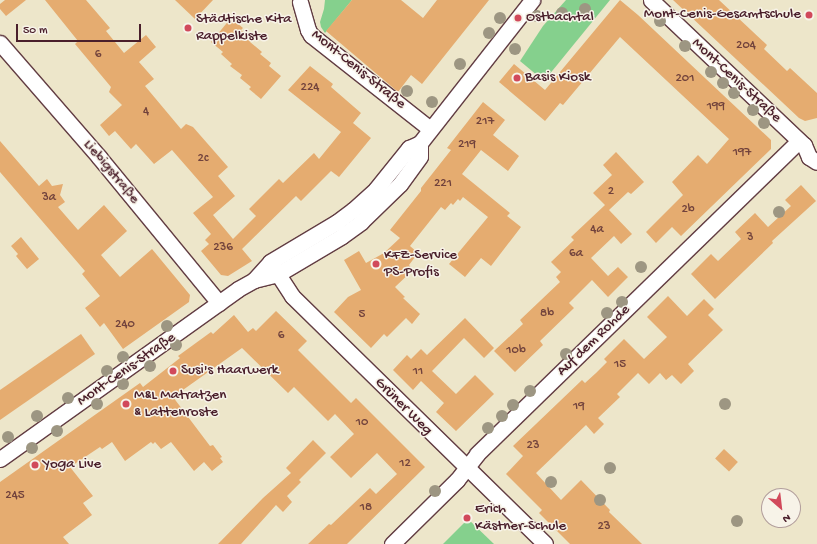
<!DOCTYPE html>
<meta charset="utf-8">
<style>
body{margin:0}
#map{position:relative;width:817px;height:544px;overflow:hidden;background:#ede6ca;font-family:"Gochi Hand",sans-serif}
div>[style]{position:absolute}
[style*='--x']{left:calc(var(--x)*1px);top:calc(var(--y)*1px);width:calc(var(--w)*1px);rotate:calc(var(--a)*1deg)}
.green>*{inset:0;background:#85d08d}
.building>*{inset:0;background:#e5ac70;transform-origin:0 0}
.roads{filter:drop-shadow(1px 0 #623d43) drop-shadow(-1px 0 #623d43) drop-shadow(0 1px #623d43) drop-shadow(0 -1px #623d43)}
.street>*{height:15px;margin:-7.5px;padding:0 7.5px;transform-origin:7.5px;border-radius:7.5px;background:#fff}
.trees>*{width:12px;height:12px;margin:-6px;border-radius:50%;background:#9d9682}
.dots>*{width:11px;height:11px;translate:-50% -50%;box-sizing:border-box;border:2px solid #f7f3e8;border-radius:50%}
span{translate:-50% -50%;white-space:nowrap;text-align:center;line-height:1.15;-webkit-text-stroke:3px #f7f3e8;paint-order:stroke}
.number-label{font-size:13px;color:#71423c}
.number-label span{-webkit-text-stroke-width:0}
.poi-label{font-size:15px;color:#4a1f2b}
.right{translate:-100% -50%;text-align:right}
.left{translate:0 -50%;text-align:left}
.street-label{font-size:15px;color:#4a1f2b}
.north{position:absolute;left:761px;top:488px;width:40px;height:40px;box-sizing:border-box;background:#f7f3e8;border:1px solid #b29e9c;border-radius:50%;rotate:152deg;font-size:11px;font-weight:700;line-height:16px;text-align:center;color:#4a1f2b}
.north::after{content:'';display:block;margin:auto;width:14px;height:18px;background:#d1495b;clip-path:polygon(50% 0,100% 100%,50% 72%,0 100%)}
.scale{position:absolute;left:16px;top:24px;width:125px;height:18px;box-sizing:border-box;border:2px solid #4a1f2b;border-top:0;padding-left:5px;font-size:12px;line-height:14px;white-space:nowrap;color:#4a1f2b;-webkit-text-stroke:3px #f7f3e8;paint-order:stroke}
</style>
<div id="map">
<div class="green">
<i style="clip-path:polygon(325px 0,352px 0,325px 33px,321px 27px,320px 22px,324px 9px)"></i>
<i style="clip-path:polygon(566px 0,610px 0,544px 81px,520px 61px,543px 26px)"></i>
<i style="clip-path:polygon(468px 519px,494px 544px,443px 544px)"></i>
</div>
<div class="building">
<i style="clip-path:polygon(5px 0,26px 0,6px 16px,0 9px,0 4px)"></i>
<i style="clip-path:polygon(45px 0,86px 0,110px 28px,106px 31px,124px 53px,146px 35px,156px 47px,139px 62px,154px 79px,145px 86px,181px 129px,186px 124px,193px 127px,228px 167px,218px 176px,235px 196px,213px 215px,233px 239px,256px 216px,249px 209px,279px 179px,283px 183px,314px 153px,319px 159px,341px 132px,288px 90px,310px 66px,333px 84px,331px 87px,361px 113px,353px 123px,371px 138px,339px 177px,331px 171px,301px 201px,296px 196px,242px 249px,252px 261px,228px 276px,221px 275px,201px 251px,209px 244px,205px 240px,211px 234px,193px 213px,213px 197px,172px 150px,154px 164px,136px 144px,131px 149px,115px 131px,109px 136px,100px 125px,122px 105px,109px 92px,111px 87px,75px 44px,78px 41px)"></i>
<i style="clip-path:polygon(175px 0,213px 0,195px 19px)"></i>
<i style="clip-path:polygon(352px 0,401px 0,423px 18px,437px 0,489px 0,422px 84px,411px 75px,398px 92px,326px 31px)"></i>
<i style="clip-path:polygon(620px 0,638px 15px,771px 140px,771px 149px,681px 236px,672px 227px,656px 243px,646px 232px,683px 195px,672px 182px,698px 155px,707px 164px,729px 139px,620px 37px,563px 105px,560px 103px,545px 121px,499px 82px,514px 64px,545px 90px)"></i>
<i style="clip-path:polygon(673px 0,719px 0,767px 45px,764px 49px,787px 71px,790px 68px,817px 93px,817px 118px,805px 121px,799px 118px)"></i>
<i style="clip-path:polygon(231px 18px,243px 28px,241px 30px,252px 40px,250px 42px,262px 52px,260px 54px,271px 63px,269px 66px,281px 76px,261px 99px,249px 89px,251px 87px,240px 78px,242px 75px,230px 66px,232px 64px,221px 54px,223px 52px,211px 42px)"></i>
<i style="clip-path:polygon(483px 102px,505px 120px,493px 135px,519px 156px,508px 171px,481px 150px,462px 174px,510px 213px,507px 216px,521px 227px,491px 266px,481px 258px,465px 277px,449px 264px,488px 217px,463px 197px,460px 201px,458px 199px,453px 205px,451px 203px,445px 210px,441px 207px,410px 246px,418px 253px,409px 265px,413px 270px,395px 287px,405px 297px,403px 298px,420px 314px,412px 324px,406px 318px,387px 337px,384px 334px,371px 348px,334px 312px,348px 297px,361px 290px,344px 260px,359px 251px,366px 263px,384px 253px,400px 238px,390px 230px,421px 191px,421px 188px,451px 150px,447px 148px)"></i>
<i style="clip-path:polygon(0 141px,39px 186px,47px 179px,52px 186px,63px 184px,60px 195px,65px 202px,58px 207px,78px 230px,104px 205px,127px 231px,101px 255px,120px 277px,152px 249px,190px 295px,189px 302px,123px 349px,104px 323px,100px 327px,85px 308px,100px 296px,82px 274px,85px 271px,0 172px)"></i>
<i style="clip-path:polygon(616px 152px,644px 182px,631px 194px,628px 192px,609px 210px,632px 234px,621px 244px,614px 236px,591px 258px,608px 276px,618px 267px,628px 277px,608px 297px,592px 280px,569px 303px,574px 308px,540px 341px,543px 345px,515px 372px,494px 351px,523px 324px,520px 320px,560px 282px,556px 277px,561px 272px,551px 262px,574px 240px,571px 237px,605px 205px,593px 193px,612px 175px,603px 165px)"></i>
<i style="clip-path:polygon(801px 185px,816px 201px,772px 241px,773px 243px,715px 299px,691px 274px,711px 254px,718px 261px,741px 239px,735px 232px,755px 213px,768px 227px,791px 206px,785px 200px)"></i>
<i style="clip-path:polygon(21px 237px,39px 259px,27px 269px,16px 256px,18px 254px,11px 246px)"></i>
<i style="clip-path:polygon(668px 296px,687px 316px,704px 299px,714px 309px,708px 315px,723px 330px,688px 364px,694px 371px,681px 384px,672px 375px,666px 380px,660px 373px,649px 384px,638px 373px,617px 394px,620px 397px,598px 418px,604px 424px,594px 434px,586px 425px,536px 473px,561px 500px,581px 480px,610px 510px,609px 512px,642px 544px,570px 544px,539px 513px,542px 510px,506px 474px,523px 456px,513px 446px,582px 380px,585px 383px,596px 373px,607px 362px,604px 359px,624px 339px,644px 359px,667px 337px,647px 317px)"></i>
<i style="clip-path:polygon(276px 311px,307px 341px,298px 350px,351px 403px,356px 398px,425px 467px,347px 544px,308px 544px,329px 524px,331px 525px,370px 488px,376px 494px,397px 474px,377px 453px,351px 478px,330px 457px,354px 434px,335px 414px,328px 421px,294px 387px,288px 393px,242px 348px,173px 397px,210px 446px,213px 445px,222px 457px,220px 458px,223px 462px,212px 471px,204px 462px,194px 471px,171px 442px,161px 449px,155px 442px,153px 444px,151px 442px,125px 461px,112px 442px,102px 449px,100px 447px,70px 467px,93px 496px,83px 503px,92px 515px,63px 537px,69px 544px,0 544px,0 482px,140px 383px,143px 387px,180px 358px,178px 356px,211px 332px,213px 334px,234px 315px,248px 332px,253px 328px,256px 331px)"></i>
<i style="clip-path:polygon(465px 318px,494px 348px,484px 358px,464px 338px,432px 371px,456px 394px,475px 375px,494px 394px,456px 431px,436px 412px,444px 403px,421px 381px,413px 390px,393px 370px,407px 355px,411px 359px,421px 349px,427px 355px)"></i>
<i style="clip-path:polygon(81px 334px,95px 354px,0 420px,0 390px)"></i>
<i style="clip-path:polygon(313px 440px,326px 453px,299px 480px,294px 475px,301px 482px,287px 496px,292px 502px,283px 512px,276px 505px,241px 544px,218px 544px,263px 498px,291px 473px,286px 468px)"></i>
<i style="left:724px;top:449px;width:19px;height:13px;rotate:43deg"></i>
</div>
<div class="roads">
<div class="street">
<i style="--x:651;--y:0;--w:211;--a:43.5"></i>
<i style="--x:804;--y:145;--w:13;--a:67"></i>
<i style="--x:809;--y:157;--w:9;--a:32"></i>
<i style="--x:300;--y:2;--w:29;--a:74"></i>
<i style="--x:308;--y:30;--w:6;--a:59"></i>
<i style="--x:311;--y:35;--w:152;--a:38.3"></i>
<i style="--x:0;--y:43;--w:151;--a:49"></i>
<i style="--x:99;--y:157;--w:189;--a:50.6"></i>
<i style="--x:272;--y:265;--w:37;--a:57"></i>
<i style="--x:292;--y:296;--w:354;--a:44.4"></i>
<i style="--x:254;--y:280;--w:24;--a:-48"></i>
<i style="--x:270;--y:262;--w:78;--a:-30.8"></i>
<i style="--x:337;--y:222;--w:20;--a:-37"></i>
<i style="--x:353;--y:210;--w:31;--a:-42"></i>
<i style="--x:376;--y:189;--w:53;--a:-51.2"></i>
<i style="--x:409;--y:148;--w:12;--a:-24"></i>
<i style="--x:420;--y:143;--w:182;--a:-51.9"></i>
<i style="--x:0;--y:459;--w:292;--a:-35.5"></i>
<i style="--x:238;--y:289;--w:18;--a:-29"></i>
<i style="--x:254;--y:280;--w:25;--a:-14"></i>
<i style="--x:278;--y:274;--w:74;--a:-30.7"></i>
<i style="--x:342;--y:236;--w:24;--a:-36"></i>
<i style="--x:361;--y:222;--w:54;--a:-44.3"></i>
<i style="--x:400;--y:184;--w:34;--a:-54"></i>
<i style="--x:420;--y:156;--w:13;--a:-90"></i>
<i style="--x:392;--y:544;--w:91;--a:-44.6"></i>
<i style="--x:457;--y:480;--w:33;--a:-52"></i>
<i style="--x:477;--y:454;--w:449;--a:-44.2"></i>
</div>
</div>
<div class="trees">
<i style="left:585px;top:9px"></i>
<i style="left:562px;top:13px"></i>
<i style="left:537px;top:16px"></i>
<i style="left:500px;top:18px"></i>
<i style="left:660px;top:21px"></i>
<i style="left:489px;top:33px"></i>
<i style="left:685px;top:46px"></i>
<i style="left:515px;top:49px"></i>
<i style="left:460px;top:64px"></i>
<i style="left:711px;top:72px"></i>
<i style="left:723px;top:83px"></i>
<i style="left:407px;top:91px"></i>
<i style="left:734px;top:93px"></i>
<i style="left:432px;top:102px"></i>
<i style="left:753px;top:110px"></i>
<i style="left:764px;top:123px"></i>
<i style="left:779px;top:212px"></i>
<i style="left:641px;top:267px"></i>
<i style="left:622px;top:302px"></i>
<i style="left:607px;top:313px"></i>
<i style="left:167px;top:326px"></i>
<i style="left:176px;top:345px"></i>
<i style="left:566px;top:354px"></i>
<i style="left:123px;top:357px"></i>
<i style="left:150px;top:366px"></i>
<i style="left:107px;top:371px"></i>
<i style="left:123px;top:384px"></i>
<i style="left:530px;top:391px"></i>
<i style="left:68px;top:398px"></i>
<i style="left:97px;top:404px"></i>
<i style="left:725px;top:404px"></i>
<i style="left:513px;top:405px"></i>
<i style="left:37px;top:416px"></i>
<i style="left:502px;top:416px"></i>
<i style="left:488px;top:428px"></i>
<i style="left:57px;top:431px"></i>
<i style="left:8px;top:437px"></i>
<i style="left:32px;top:448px"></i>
<i style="left:610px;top:468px"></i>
<i style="left:551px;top:482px"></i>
<i style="left:435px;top:491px"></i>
<i style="left:600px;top:500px"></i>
<i style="left:737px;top:521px"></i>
</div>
<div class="dots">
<i style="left:809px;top:15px;background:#d1495b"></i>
<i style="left:518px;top:18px;background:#d1495b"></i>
<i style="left:188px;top:28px;background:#d1495b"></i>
<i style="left:517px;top:78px;background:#d1495b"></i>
<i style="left:376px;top:264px;background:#d1495b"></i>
<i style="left:173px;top:371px;background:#d1495b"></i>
<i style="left:126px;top:404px;background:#d1495b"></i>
<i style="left:35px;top:465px;background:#d1495b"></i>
<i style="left:467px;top:518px;background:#d1495b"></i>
</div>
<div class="number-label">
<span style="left:746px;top:46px">204</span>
<span style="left:98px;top:55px">6</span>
<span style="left:685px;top:79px">201</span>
<span style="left:310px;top:88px">224</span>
<span style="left:716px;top:107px">199</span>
<span style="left:146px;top:112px">4</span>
<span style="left:485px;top:122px">217</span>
<span style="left:467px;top:145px">219</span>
<span style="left:742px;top:153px">197</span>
<span style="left:203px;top:159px">2c</span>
<span style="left:443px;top:184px">221</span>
<span style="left:611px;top:192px">2</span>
<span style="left:49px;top:198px">3a</span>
<span style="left:688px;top:210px">2b</span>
<span style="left:597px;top:230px">4a</span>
<span style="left:750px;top:238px">3</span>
<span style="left:223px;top:248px">236</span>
<span style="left:576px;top:254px">6a</span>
<span style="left:547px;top:314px">8b</span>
<span style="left:362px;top:315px">5</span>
<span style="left:125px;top:325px">240</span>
<span style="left:281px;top:336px">6</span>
<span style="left:516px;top:351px">10b</span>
<span style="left:620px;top:365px">15</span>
<span style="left:418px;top:372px">11</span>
<span style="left:579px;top:407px">19</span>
<span style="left:362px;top:423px">10</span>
<span style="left:533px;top:446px">23</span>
<span style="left:405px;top:464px">12</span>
<span style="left:15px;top:496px">245</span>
<span style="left:366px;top:508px">18</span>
<span style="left:604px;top:527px">23</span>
</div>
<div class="poi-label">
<span class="right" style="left:801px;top:15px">Mont-Cenis-Gesamtschule</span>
<span class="left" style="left:526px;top:18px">Ostbachtal</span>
<span class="left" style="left:196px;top:28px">Städtische Kita<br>Rappelkiste</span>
<span class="left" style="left:525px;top:78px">Basis Kiosk</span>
<span class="left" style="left:384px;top:264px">KFZ-Service<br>PS-Profis</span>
<span class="left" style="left:181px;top:371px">Susi's Haarwerk</span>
<span class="left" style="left:134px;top:404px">M&amp;L Matratzen<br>&amp; Lattenroste</span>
<span class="left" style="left:43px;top:465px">Yoga Live</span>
<span class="left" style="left:475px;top:518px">Erich<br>Kästner-Schule</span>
</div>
<div class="street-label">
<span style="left:358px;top:70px;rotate:39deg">Mont-Cenis-Straße</span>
<span style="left:736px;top:81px;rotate:43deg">Mont-Cenis-Straße</span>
<span style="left:111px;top:172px;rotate:50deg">Liebigstraße</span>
<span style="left:594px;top:341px;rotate:-44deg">Auf dem Rohde</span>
<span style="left:127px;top:370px;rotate:-35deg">Mont-Cenis-Straße</span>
<span style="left:403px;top:407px;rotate:45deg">Grüner Weg</span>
</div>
<div class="north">N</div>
<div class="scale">50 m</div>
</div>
